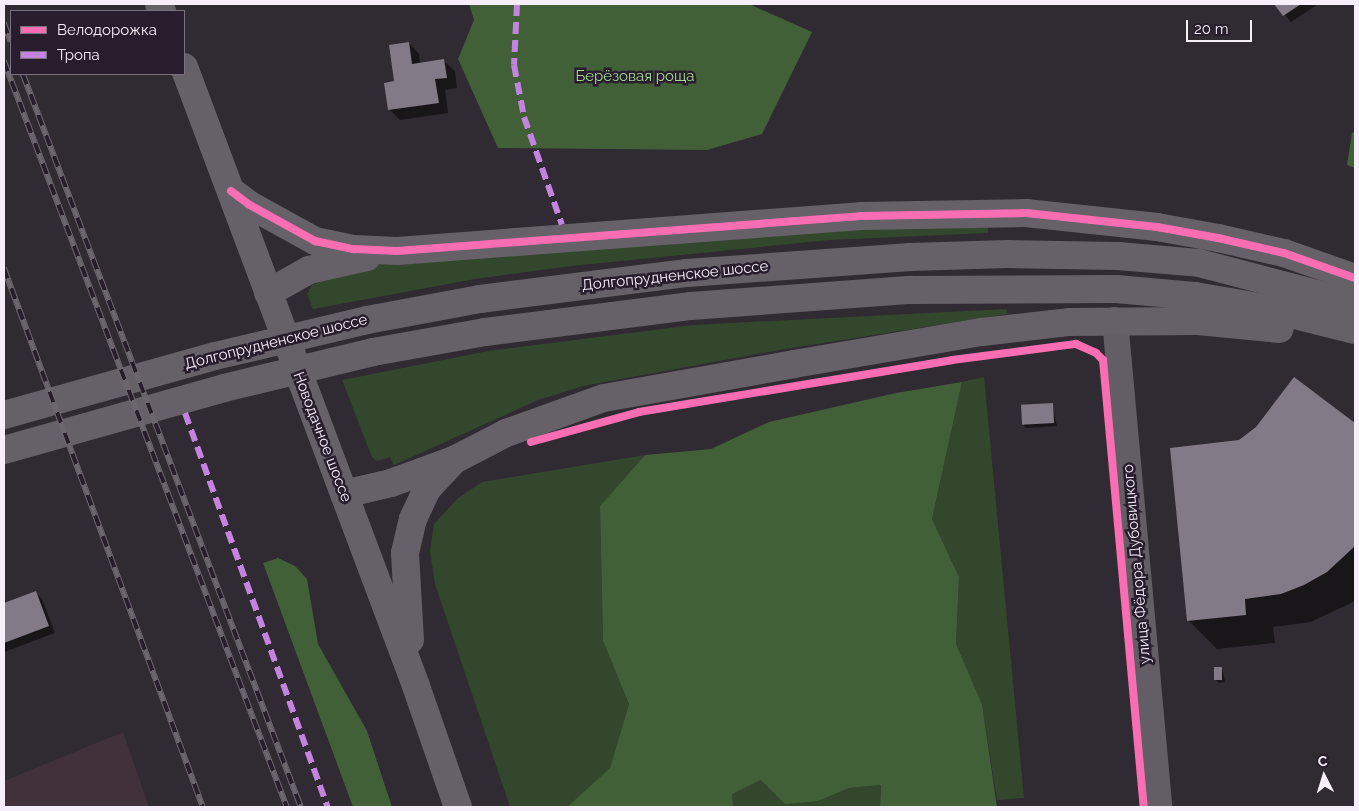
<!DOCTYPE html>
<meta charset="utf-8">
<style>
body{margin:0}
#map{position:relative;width:1359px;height:811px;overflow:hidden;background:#302a32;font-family:Raleway,sans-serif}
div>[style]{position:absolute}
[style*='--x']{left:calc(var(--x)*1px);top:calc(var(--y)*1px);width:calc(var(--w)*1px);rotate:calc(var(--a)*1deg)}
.industrial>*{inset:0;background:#40313a}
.green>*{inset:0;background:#33472d}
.forest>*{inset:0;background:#416038}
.shadow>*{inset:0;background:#0007}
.building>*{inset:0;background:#837a88;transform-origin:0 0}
.street>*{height:26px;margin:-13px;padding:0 13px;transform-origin:13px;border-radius:13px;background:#635e66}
.secondary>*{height:28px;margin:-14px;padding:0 14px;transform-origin:14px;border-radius:14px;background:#666069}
.rail>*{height:5.5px;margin-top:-2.75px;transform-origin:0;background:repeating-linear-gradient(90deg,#271d2c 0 11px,#6c666e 0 22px);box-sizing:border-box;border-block:1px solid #6c666e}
.quiet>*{height:6px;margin-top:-3px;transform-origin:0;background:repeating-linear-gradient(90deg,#c483df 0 12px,transparent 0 18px)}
.cycleway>*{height:8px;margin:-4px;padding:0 4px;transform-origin:4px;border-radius:4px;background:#f96db3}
span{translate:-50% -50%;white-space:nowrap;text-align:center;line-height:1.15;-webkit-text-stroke:5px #271d2c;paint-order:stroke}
.park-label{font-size:15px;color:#a2db91}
.street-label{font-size:15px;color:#f6eff9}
.frame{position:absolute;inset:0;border:5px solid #f6eff9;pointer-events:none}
.legend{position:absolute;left:10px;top:10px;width:175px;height:65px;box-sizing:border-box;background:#271d2c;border:1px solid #7a717e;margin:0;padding:6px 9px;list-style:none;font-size:15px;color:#f6eff9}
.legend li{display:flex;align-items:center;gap:10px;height:25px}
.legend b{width:25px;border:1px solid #7a717e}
.north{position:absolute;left:1299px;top:751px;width:50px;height:50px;-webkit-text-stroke:4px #271d2c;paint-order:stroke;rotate:355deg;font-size:14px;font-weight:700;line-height:20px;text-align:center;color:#f6eff9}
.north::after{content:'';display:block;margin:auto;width:18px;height:22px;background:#f6eff9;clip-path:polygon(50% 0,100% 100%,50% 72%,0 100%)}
.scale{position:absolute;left:1186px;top:20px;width:66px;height:22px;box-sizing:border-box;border:2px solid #f6eff9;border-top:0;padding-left:6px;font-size:15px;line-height:18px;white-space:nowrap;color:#f6eff9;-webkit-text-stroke:4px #271d2c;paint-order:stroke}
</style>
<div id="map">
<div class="industrial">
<i style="clip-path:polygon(123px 732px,149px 807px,4px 807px,4px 781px)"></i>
</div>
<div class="green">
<i style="clip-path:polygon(988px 225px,988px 233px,830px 240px,571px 266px,475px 279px,313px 309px,307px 294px,312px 285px,344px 266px,845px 227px)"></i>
<i style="clip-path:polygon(1006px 309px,1008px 314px,785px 349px,583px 386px,538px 400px,394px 465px,390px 457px,377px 461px,372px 457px,342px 380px,488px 351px,693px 325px)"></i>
<i style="clip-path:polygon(984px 377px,1024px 798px,997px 800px,982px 704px,956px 644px,959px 577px,932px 519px,962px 382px)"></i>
<i style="clip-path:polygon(645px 455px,600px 506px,603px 641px,629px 704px,610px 768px,567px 807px,510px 807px,435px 584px,430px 551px,434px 524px,457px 499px,482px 482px)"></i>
<i style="clip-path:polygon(762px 780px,818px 801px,849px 788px,881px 785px,880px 807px,733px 807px,731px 794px)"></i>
</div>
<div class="forest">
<i style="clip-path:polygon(469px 4px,749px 4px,812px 32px,762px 134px,707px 150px,498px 148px,458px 59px,474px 20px)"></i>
<i style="clip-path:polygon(1355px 131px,1355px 168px,1347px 165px,1352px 133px)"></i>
<i style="clip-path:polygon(962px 382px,932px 519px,959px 577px,956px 644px,982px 704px,997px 807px,880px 807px,881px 785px,849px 788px,818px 801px,785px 804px,761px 780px,732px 794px,733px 807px,567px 807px,610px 768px,629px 704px,603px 641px,600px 506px,645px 455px,711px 449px,769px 422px,896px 393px)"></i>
<i style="clip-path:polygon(278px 558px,295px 566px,307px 579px,318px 644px,367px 731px,392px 807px,353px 807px,263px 563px)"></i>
</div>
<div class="shadow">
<i style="clip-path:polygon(1276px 4px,1318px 4px,1291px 22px)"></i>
<i style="clip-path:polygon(409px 43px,419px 54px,420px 64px,444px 61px,455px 71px,457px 88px,445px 90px,448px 113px,400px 120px,389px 109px)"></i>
<i style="clip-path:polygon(1294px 379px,1355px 425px,1355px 601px,1311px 622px,1273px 627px,1275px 643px,1217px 649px,1188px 620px,1240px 441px,1257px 428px)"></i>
<i style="clip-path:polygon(1052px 405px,1057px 426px,1026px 428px,1023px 425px)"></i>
<i style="clip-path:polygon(35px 592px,42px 599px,55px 633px,4px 652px,4px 604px)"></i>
<i style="clip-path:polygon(1222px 668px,1225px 682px,1219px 683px,1216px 680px)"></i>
</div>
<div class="building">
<i style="clip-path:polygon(1274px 4px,1301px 4px,1283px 16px)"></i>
<i style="clip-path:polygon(409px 42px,412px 64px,444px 59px,447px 78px,435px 79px,439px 103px,388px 110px,384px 83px,394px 81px,389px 45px)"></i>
<i style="clip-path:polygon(1294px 377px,1355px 423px,1355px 546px,1327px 572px,1304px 585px,1281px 594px,1245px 599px,1246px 615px,1187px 621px,1170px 448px,1239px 440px,1256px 427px)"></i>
<i style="left:1053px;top:403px;width:20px;height:32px;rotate:87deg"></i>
<i style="clip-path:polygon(36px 591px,49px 626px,4px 643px,4px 603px)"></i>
<i style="left:1214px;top:667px;width:8px;height:13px"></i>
</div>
<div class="street">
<i style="--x:1115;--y:320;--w:489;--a:84.8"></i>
</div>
<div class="secondary">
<i style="--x:159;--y:4;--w:8;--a:67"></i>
<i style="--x:184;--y:67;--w:661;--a:69.45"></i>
<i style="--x:416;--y:686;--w:128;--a:70.9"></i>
<i style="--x:231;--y:191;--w:21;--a:37"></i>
<i style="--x:248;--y:204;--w:77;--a:28.9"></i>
<i style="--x:315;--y:241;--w:40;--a:12"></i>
<i style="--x:354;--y:249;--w:43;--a:2.7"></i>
<i style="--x:397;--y:251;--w:465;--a:-4.3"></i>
<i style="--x:861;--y:216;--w:165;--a:-1"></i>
<i style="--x:1026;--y:213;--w:132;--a:6.1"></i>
<i style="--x:1157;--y:227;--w:62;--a:10.2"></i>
<i style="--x:1218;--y:238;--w:68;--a:12.8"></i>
<i style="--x:1284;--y:253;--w:75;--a:19.4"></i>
<i style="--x:268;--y:293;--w:47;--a:-29.3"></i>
<i style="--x:309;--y:270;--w:59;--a:-12.6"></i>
<i style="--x:4;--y:415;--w:219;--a:-15.6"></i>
<i style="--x:215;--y:356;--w:156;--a:-13.3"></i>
<i style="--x:367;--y:320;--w:115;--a:-10.5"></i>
<i style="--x:480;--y:299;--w:209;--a:-7.2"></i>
<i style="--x:687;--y:273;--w:224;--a:-4.1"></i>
<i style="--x:910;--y:257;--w:98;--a:-1.8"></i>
<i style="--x:1008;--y:254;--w:110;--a:1"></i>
<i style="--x:1118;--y:256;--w:81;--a:4.9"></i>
<i style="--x:1199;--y:263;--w:161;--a:14.7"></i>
<i style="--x:4;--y:450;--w:229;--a:-15.7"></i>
<i style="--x:224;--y:388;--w:153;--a:-13.6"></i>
<i style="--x:373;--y:352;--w:114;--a:-10.1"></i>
<i style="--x:485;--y:332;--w:208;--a:-7.2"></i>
<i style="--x:691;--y:306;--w:221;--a:-4.2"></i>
<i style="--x:911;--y:290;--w:205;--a:-0.3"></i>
<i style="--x:1116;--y:289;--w:79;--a:5.1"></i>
<i style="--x:1195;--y:296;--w:77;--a:9.7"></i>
<i style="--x:1271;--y:309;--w:87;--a:14"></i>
<i style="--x:344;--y:494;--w:48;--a:-13.2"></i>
<i style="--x:391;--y:483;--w:67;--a:-20.1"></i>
<i style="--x:454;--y:460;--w:59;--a:-27.4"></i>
<i style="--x:506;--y:433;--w:104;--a:-19.7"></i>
<i style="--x:604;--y:398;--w:193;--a:-10.1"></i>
<i style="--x:794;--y:364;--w:191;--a:-9.7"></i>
<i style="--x:982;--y:332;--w:89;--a:-6.5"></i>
<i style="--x:1070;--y:322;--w:128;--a:-0.4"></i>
<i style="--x:1198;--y:321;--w:82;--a:5.6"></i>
<i style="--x:410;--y:640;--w:87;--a:-93.3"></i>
<i style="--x:405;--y:553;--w:35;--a:-77"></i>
<i style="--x:413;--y:519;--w:33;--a:-65"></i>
<i style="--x:427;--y:489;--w:34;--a:-47"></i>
</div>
<div class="rail">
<i style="--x:4;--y:23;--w:20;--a:70"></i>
<i style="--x:4;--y:61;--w:798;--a:69.23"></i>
<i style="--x:23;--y:74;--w:784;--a:69.23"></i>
<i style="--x:4;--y:268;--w:575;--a:69.74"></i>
</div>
<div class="quiet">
<i style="--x:517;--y:4;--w:61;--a:92.8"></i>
<i style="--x:514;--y:65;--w:53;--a:79.1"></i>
<i style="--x:524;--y:117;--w:114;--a:70.6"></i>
<i style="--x:185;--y:413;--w:419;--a:70.1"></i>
</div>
<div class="cycleway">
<i style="--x:231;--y:191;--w:21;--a:37"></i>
<i style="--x:248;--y:204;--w:77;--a:28.9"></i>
<i style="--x:315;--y:241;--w:40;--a:12"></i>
<i style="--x:354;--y:249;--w:43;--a:2.7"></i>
<i style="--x:397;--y:251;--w:465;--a:-4.3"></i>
<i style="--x:861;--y:216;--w:165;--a:-1"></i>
<i style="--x:1026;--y:213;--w:132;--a:6.1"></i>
<i style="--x:1157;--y:227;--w:62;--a:10.2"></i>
<i style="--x:1218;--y:238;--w:68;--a:12.8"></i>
<i style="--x:1284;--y:253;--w:75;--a:19.4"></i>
<i style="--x:531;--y:442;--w:112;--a:-15.5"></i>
<i style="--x:639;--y:412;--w:317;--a:-9.4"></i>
<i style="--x:952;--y:360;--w:125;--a:-7.4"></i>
<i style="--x:1076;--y:344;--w:22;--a:24"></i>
<i style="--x:1096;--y:353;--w:10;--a:45"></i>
<i style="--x:1103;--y:360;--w:449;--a:84.8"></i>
</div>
<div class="park-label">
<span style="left:635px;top:77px">Берёзовая роща</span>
</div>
<div class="street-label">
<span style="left:675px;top:276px;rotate:-6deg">Долгопрудненское шоссе</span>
<span style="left:276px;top:342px;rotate:-14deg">Долгопрудненское шоссе</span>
<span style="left:322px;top:437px;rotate:69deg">Новодачное шоссе</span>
<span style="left:1137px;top:564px;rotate:-95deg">улица Фёдора Дубовицкого</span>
</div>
<div class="frame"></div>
<ul class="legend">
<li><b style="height:6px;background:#f96db3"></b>Велодорожка</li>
<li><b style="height:6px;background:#c483df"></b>Тропа</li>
</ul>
<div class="north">С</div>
<div class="scale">20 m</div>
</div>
